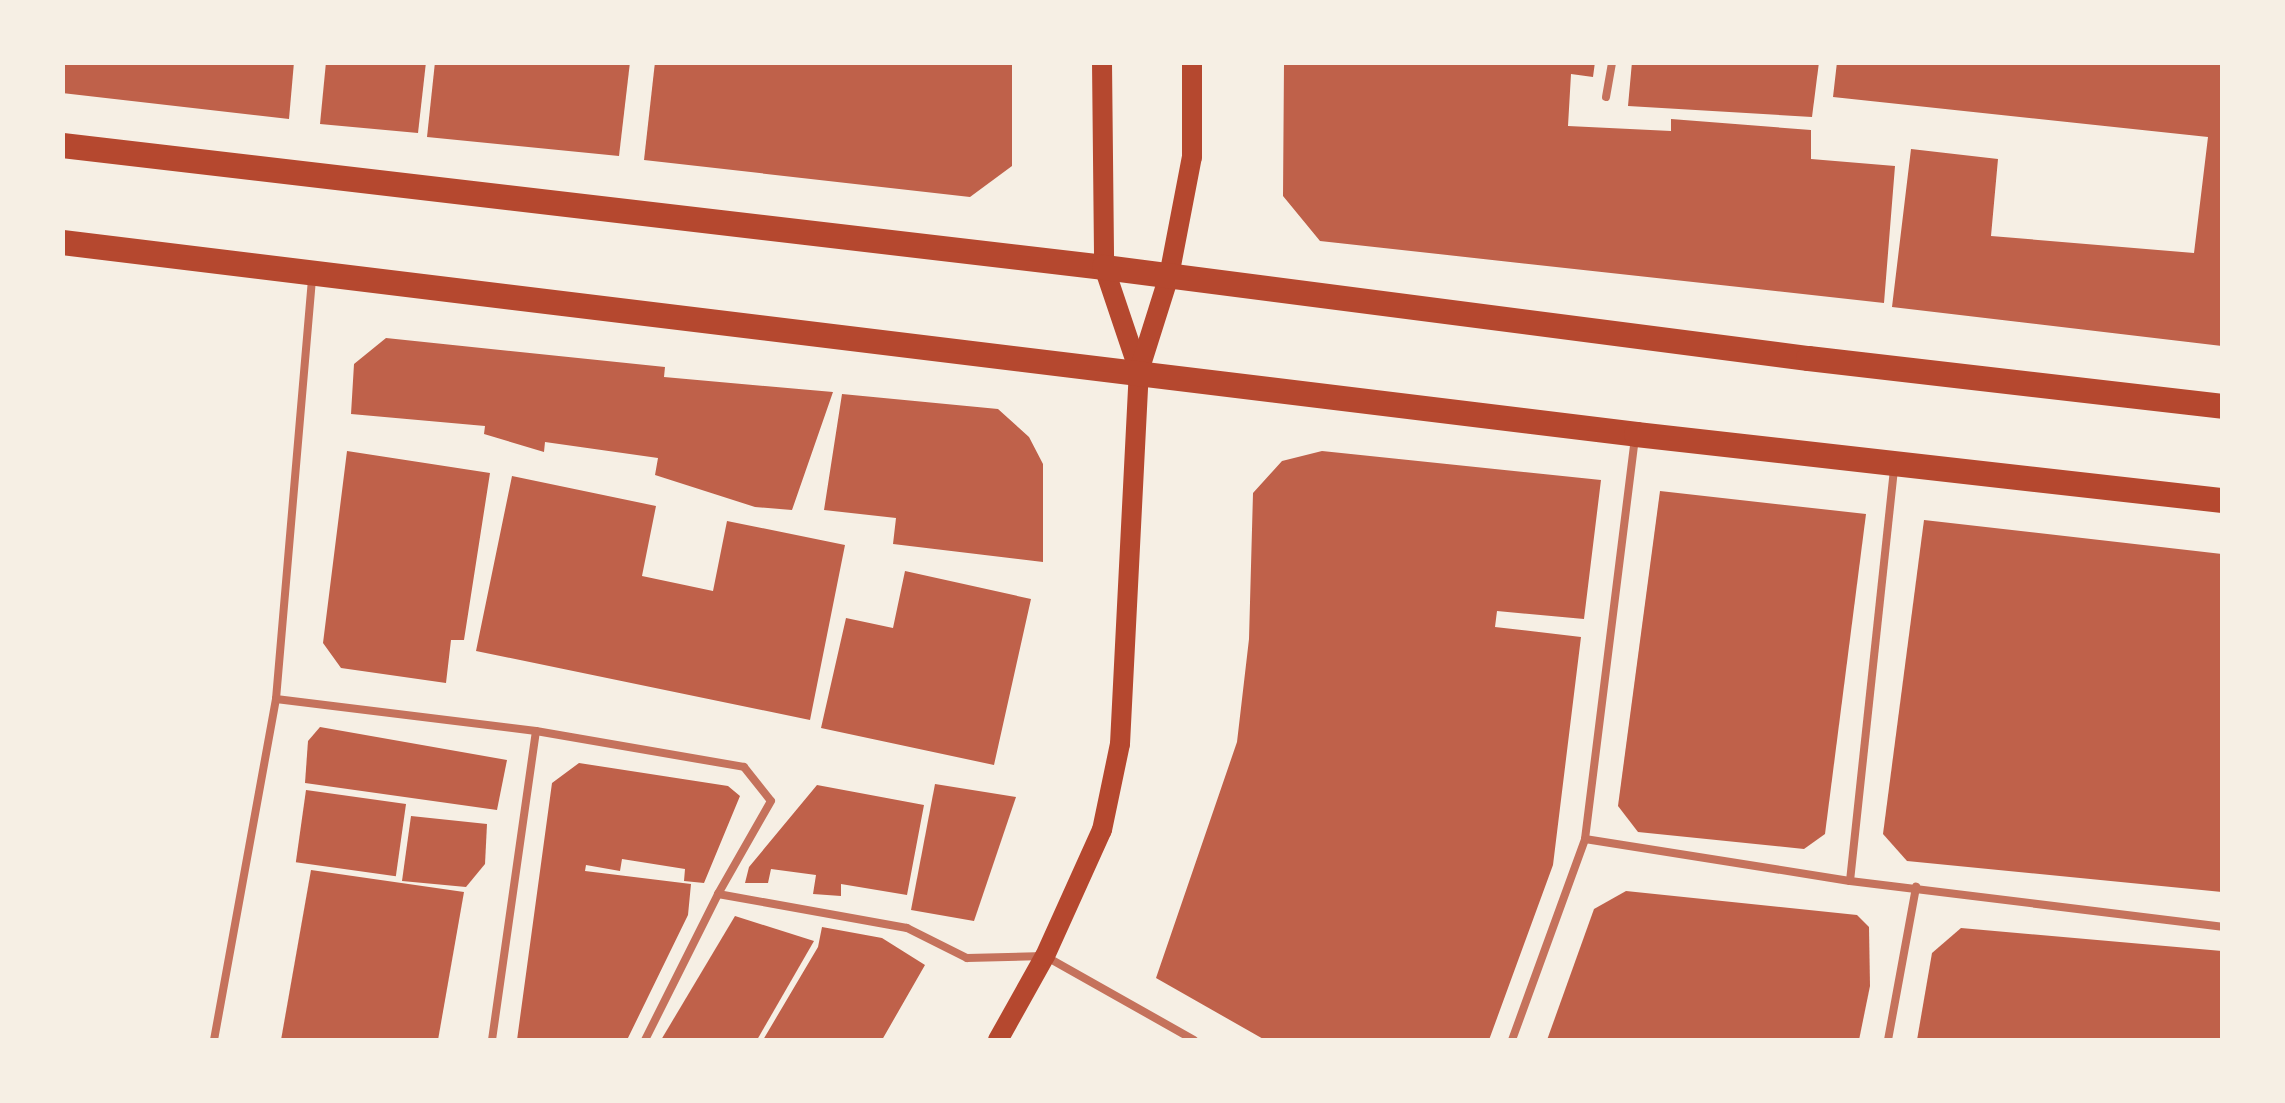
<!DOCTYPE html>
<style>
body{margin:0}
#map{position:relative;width:2285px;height:1103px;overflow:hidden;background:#f6efe4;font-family:"Times New Roman",serif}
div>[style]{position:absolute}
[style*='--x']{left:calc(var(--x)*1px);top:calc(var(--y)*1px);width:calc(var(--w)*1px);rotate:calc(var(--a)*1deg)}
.building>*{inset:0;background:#bf614a;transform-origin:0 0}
.service>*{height:8px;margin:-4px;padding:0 4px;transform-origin:4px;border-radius:4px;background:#c5725c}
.secondary>*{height:20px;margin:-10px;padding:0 10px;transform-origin:10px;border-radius:10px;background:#b5482f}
.primary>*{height:25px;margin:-12.5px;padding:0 12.5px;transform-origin:12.5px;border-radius:12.5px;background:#b5482f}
span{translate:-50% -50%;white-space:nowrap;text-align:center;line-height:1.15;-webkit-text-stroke:10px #f6efe4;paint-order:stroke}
.frame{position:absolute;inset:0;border:65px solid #f6efe4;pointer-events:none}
</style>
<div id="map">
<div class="building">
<div style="clip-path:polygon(62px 62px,294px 62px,289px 119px,62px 93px)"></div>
<div style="clip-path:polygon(326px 62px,426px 62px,418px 133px,320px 124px)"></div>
<div style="clip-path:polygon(435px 62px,630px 62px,619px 156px,427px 137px)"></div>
<div style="clip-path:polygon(655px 62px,1012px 62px,1012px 166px,970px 197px,644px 160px)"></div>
<div style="clip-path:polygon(1284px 62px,1595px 62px,1593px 77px,1571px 74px,1568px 126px,1671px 131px,1671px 119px,1811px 130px,1811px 159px,1895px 166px,1884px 303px,1320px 241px,1283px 196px)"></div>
<div style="clip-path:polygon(1632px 62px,1819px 62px,1812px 117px,1628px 106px)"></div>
<div style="clip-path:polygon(1837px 62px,2222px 62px,2222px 346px,1892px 307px,1911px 149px,1998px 159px,1991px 236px,2194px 253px,2208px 137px,1833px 97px)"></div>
<div style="clip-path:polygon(386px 338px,665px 367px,664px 377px,833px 392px,792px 510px,755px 507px,655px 475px,658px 458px,545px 442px,544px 452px,484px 434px,485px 426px,351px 414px,354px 364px)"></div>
<div style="clip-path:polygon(842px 394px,998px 409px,1029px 437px,1043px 464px,1043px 562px,893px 544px,896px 518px,824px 510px)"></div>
<div style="clip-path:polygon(347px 451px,490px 473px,464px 640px,451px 640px,446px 683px,341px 668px,323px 643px)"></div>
<div style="clip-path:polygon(1322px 451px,1601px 480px,1584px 619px,1497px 611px,1495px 627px,1581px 637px,1553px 865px,1489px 1040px,1265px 1040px,1156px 978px,1237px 742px,1249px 639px,1253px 493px,1282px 461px)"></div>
<div style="clip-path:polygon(512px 476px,656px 506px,642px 576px,713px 591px,727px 521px,845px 545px,810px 720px,476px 651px)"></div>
<div style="clip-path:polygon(1660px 491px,1866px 514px,1825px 834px,1804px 849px,1638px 832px,1618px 806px)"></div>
<div style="clip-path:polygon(1924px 520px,2222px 554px,2222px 892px,1907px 861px,1883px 834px)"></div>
<div style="clip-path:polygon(905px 571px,1031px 599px,994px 765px,821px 728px,846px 618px,893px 628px)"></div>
<div style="clip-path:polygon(320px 727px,507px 760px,497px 810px,305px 783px,308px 741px)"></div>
<div style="clip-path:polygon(579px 763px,728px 786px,740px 796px,704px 883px,684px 881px,685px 869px,622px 859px,620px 871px,586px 865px,585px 871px,691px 884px,688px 915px,627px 1040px,517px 1040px,552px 783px)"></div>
<div style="clip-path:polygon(935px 784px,1016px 797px,974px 921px,911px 910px)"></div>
<div style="clip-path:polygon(817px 785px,924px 805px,907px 895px,841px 884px,841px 896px,813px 894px,816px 875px,771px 869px,768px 883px,745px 883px,749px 867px)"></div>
<div style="left:306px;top:790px;width:101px;height:73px;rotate:8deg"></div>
<div style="clip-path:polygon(411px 816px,487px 824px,485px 864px,466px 887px,402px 881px)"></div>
<div style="clip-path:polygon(311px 870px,464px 892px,438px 1040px,281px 1040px)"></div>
<div style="clip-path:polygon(1626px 891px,1857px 915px,1869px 927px,1870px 986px,1859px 1040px,1547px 1040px,1594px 909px)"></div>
<div style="clip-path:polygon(735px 916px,814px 941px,757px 1040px,661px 1040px)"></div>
<div style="clip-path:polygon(822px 927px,882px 938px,925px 965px,882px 1040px,763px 1040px,818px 947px)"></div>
<div style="clip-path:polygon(1961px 928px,2222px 951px,2222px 1040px,1917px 1040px,1932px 953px)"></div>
</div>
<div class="service">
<div style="--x:1606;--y:97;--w:36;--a:-80"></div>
<div style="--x:276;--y:699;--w:262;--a:7"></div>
<div style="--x:536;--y:731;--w:211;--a:9.8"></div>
<div style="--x:744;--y:767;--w:43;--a:51.5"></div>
<div style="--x:771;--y:801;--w:107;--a:119.7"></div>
<div style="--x:718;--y:894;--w:192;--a:10.2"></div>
<div style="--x:907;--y:928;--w:67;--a:26.6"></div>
<div style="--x:967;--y:958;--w:78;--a:-1.5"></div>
<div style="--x:1045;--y:956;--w:171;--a:29.4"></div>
<div style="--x:1585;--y:839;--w:268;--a:9"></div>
<div style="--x:1850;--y:881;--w:375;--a:7"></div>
<div style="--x:1850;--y:881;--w:415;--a:-83.9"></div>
<div style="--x:214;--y:1040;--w:347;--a:-79.7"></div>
<div style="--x:276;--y:699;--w:424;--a:-85.1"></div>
<div style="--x:492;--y:1040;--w:312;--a:-81.9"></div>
<div style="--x:645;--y:1040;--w:163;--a:-63.4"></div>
<div style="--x:1512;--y:1040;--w:214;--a:-70"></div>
<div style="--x:1585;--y:839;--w:404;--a:-82.9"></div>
<div style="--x:1888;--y:1040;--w:156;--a:-79.6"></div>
</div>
<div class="secondary">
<div style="--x:1102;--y:62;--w:205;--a:89.4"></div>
<div style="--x:1104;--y:267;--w:110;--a:71.4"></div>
<div style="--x:998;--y:1040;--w:96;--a:-60.8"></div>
<div style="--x:1045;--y:956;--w:138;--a:-65.7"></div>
<div style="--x:1102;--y:830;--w:88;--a:-78.2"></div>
<div style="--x:1120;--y:744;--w:373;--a:-87.1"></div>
<div style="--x:1139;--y:371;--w:100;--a:-72.5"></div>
<div style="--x:1169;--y:276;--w:121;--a:-79.1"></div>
<div style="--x:1192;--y:157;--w:95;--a:-90"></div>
</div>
<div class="primary">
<div style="--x:62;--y:145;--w:1049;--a:6.68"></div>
<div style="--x:1104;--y:267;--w:710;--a:7.37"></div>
<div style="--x:1808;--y:358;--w:417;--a:6.6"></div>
<div style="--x:62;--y:242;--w:1586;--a:6.95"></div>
<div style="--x:1636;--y:434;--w:590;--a:6.43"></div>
</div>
<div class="frame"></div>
</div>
